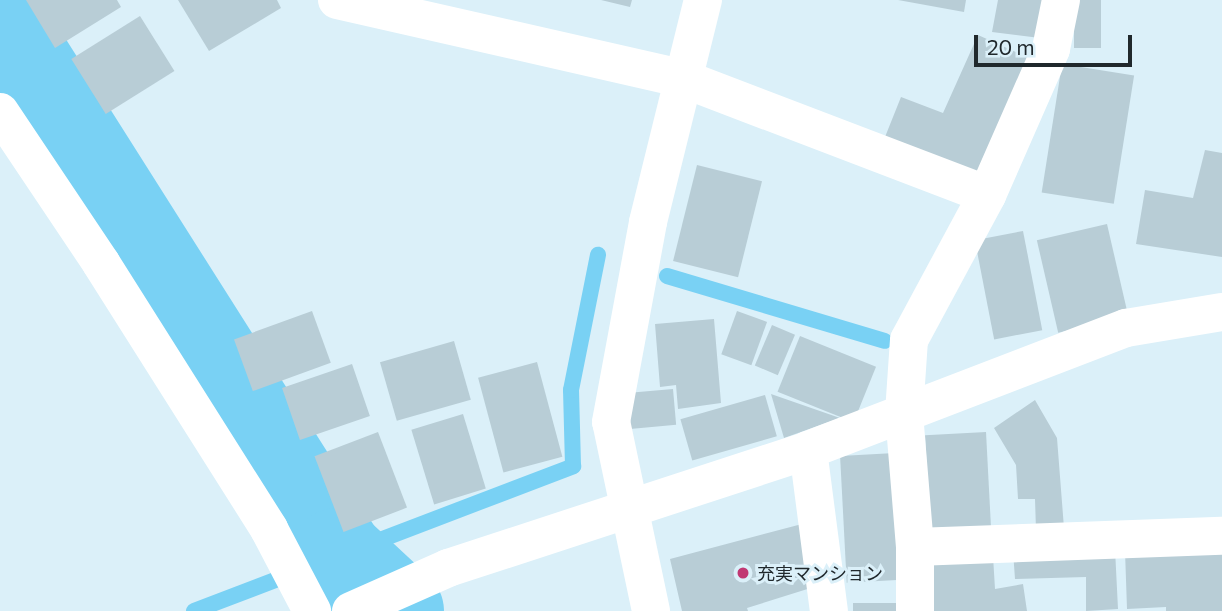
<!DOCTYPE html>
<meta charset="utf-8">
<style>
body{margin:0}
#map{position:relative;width:1222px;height:611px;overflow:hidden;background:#dbf0f9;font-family:Commissioner,"Noto Sans JP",sans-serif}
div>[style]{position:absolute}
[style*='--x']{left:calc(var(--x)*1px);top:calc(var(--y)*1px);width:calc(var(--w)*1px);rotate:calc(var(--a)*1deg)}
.stream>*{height:16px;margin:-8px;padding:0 8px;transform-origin:8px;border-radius:8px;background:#79d1f4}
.river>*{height:94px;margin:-47px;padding:0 47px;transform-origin:47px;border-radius:47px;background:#79d1f4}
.building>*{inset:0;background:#b8cdd6;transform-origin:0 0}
.minor>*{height:38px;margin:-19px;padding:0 19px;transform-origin:19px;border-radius:19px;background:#fff}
.tertiary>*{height:38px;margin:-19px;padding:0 19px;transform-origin:19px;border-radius:19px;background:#fff}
.dots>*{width:19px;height:19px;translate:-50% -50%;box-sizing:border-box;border:4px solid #dbf0f9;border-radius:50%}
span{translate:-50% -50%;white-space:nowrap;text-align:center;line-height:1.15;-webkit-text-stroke:6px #dbf0f9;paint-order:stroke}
.poi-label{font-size:18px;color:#20282c}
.left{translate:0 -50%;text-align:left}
.scale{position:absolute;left:974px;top:35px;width:158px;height:32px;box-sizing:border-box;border:4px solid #20282c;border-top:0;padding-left:9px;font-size:21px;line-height:24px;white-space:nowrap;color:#20282c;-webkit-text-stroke:5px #dbf0f9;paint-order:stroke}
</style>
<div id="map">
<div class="stream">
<div style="--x:667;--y:276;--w:227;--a:16.6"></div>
<div style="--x:194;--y:611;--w:406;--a:-20.9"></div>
<div style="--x:573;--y:466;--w:76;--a:-91.5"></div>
<div style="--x:571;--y:390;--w:138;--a:-78.7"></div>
</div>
<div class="river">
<div style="--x:0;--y:23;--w:630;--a:57.65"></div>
<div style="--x:337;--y:555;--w:82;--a:43"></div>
</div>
<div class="building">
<div style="clip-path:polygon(26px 0,117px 0,121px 7px,55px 48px)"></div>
<div style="clip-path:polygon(178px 0,277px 0,281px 8px,209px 51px)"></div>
<div style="clip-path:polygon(601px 0,632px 0,630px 7px)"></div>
<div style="clip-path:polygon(898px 0,966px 0,964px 12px)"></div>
<div style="clip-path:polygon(998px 0,1047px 0,1040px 38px,992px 32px)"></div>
<div style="left:1074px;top:0;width:27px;height:48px"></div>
<div style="left:140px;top:16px;width:65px;height:81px;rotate:58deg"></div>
<div style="clip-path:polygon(978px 35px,1031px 59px,980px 178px,883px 142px,901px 97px,943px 113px)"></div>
<div style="left:1062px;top:64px;width:73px;height:130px;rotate:9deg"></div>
<div style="clip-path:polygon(1205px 150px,1222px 153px,1222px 257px,1136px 244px,1145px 190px,1193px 198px)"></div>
<div style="left:697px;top:165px;width:67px;height:99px;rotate:14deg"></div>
<div style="left:1107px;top:224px;width:95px;height:72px;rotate:77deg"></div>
<div style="left:1023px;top:231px;width:101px;height:49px;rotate:79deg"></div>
<div style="left:312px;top:311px;width:55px;height:83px;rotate:70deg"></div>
<div style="left:737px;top:311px;width:32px;height:46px;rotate:20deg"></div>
<div style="clip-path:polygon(714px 319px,721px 403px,678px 409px,676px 385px,660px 387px,655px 324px)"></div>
<div style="left:772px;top:325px;width:25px;height:44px;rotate:23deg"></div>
<div style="left:800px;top:336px;width:82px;height:60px;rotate:22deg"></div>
<div style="left:454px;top:341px;width:61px;height:77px;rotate:74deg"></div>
<div style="left:537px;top:362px;width:98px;height:61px;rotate:75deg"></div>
<div style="left:352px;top:364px;width:55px;height:74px;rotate:71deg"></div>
<div style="left:673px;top:389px;width:36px;height:49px;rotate:85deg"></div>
<div style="clip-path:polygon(771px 394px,840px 418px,784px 438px)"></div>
<div style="left:765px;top:395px;width:43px;height:88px;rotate:74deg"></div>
<div style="clip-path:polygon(1035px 400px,1057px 438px,1064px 528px,1036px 530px,1035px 499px,1018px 499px,1016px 465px,994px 428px)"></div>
<div style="left:463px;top:414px;width:78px;height:54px;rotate:73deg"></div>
<div style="left:378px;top:432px;width:81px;height:68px;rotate:69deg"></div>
<div style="left:986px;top:432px;width:99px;height:61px;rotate:87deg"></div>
<div style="left:895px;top:453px;width:127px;height:55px;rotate:87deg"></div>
<div style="clip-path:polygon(802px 524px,817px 586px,747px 608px,748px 611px,682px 611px,670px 559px)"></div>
<div style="clip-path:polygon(1222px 547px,1222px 611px,1166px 611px,1166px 607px,1127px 609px,1125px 551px)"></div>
<div style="clip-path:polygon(1115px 549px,1118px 609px,1086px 611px,1086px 577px,1015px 579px,1013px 551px)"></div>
<div style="clip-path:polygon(993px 556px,995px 589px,1023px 584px,1027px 611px,929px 611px,928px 558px)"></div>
<div style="left:853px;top:603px;width:48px;height:8px"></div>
</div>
<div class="minor">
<div style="--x:337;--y:0;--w:356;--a:12.8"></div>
<div style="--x:684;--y:79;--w:324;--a:20.9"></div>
<div style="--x:808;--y:450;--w:162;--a:82.6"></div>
<div style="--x:915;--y:547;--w:307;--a:-2.1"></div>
<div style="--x:351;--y:611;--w:106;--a:-23.9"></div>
<div style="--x:448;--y:568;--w:379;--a:-18.1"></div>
<div style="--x:808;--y:450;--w:341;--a:-21"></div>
<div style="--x:1126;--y:328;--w:97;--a:-9.5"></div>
<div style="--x:651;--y:611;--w:193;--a:-101.9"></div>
<div style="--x:611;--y:422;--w:203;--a:-79.5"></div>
<div style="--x:648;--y:222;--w:229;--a:-76.1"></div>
<div style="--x:915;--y:611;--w:64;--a:-90"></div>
<div style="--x:915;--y:547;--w:134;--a:-94.7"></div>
<div style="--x:904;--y:413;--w:73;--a:-86.1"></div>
<div style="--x:909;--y:340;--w:165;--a:-61.7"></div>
<div style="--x:987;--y:195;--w:159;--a:-66.3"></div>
<div style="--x:1051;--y:49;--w:50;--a:-78.5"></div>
</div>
<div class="tertiary">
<div style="--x:0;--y:112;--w:182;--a:56.2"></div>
<div style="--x:101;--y:263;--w:315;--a:57.7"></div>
<div style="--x:269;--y:529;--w:93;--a:62.3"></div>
</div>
<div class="dots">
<div style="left:743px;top:573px;background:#c13873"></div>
</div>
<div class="poi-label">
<span class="left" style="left:757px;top:573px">充実マンション</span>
</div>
<div class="scale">20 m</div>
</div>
